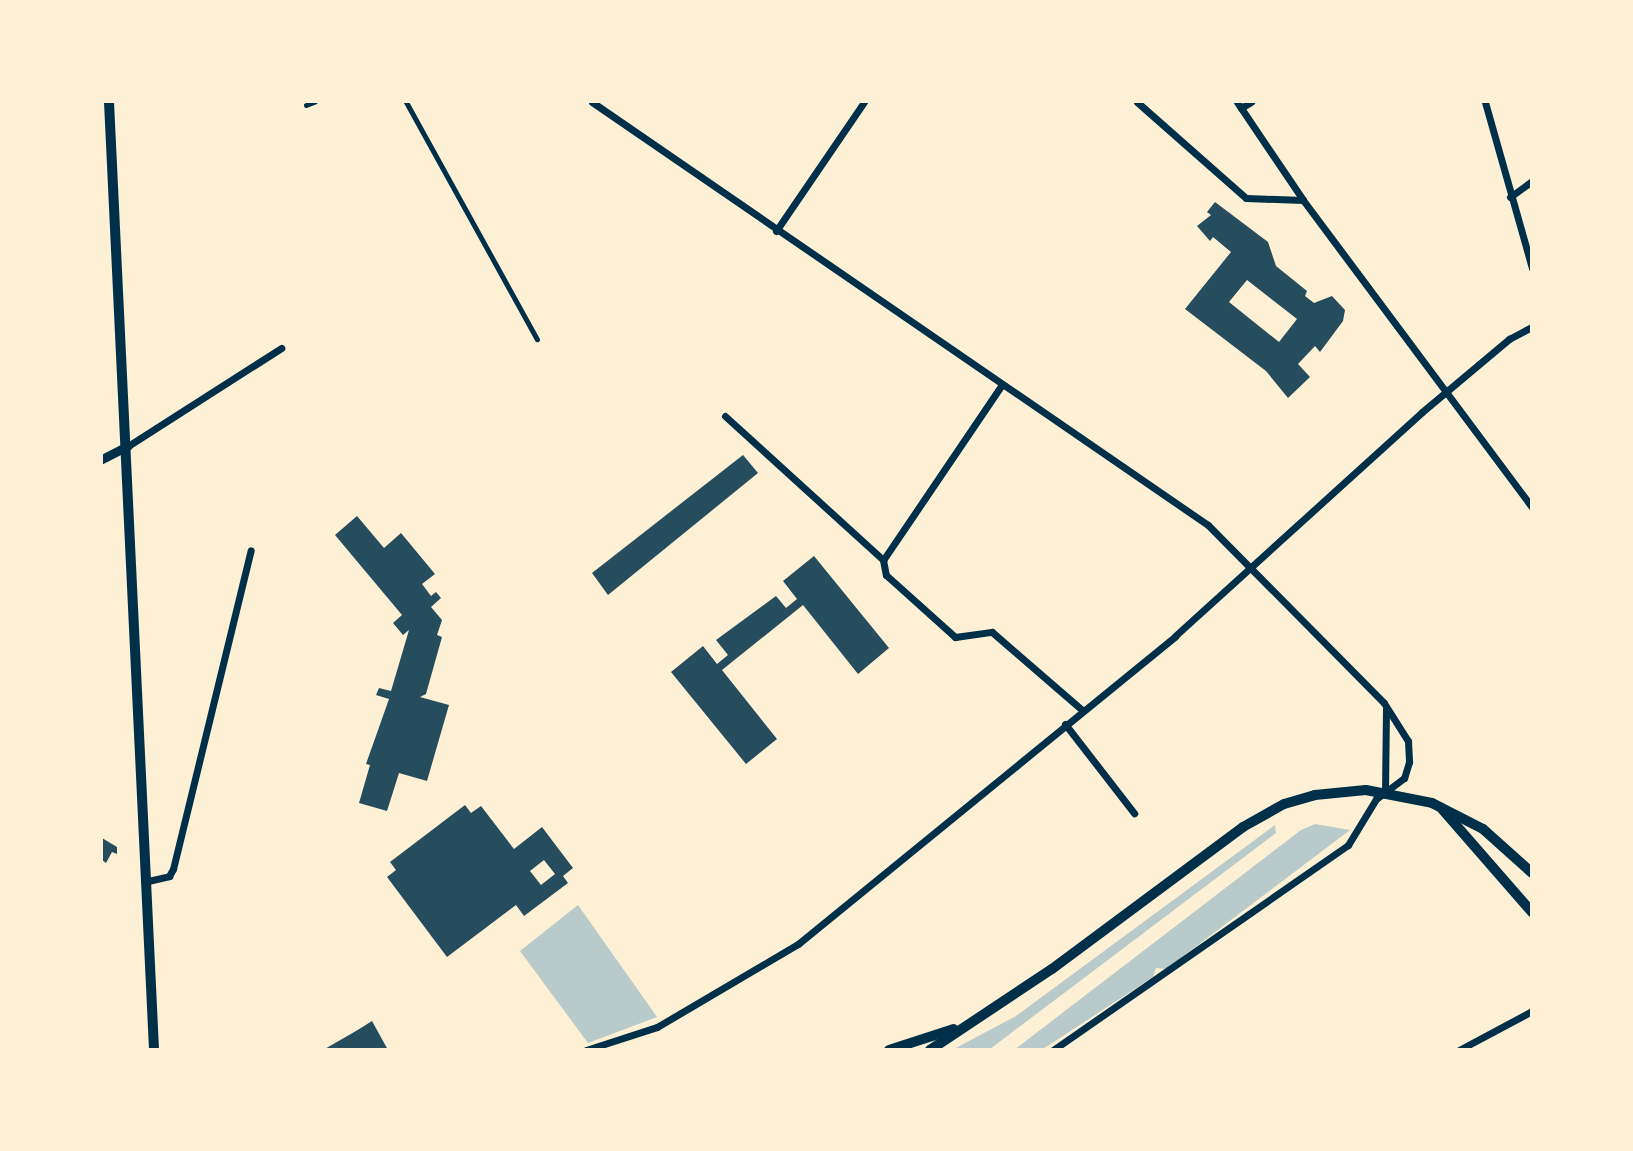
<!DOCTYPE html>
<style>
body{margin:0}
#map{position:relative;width:1633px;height:1151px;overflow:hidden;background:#fdf0d5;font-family:"PT Sans",sans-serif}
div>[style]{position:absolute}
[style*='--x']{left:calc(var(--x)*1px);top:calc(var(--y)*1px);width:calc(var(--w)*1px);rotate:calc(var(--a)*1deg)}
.green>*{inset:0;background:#b9caca}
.building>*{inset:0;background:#264d5e}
.pedestrian>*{height:5px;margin:-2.5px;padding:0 2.5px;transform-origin:2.5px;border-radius:2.5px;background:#003049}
.minor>*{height:7px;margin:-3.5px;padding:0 3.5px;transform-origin:3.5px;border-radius:3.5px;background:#003049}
.tertiary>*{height:9px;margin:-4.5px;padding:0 4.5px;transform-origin:4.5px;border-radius:4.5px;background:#003049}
.secondary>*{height:10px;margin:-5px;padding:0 5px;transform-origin:5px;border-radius:5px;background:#003049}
.primary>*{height:10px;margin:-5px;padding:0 5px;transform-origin:5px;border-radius:5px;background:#003049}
span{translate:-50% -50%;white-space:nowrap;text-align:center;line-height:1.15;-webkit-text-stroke:6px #fdf0d5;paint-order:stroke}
.frame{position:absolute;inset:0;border:103px solid #fdf0d5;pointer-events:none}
</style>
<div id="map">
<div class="green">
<div style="clip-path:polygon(1315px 824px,1350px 830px,1166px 969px,1156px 968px,1153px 977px,1043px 1049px,1014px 1050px,1301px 830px)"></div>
<div style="clip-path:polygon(1275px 825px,1276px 833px,990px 1049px,954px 1049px,1016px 1016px)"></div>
<div style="clip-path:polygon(578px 905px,657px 1017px,588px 1043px,520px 951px)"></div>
</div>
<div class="building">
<div style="clip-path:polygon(evenodd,1215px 202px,1268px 242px,1276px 266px,1307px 291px,1305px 296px,1314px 303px,1332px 296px,1345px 310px,1343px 321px,1320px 352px,1315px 346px,1298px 364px,1310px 377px,1288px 398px,1266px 371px,1185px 309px,1231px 252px,1213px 237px,1210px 241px,1197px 226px,1211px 215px,1207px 212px,1215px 202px,1247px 280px,1297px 319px,1279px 342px,1229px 302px,1247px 280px)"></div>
<div style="clip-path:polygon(743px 455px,758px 473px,608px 595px,592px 573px)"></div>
<div style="clip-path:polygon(357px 516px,384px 548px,401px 533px,435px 574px,422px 584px,431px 596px,436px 592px,441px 598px,431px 607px,442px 620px,437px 635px,442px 637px,426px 694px,420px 697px,449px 705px,427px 781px,399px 773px,387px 811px,359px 803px,370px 765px,366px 764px,389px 699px,376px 695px,379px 688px,391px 691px,409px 630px,403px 635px,393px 623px,402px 615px,335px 535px)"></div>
<div style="clip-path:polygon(814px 556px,889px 648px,858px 674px,803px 605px,722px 670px,777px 739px,746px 764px,671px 672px,703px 646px,717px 664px,728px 655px,716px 640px,776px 596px,786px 608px,797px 599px,783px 581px)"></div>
<div style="clip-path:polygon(evenodd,465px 805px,471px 813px,481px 806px,514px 849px,542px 827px,573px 868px,563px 876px,568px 883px,524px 916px,516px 905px,447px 957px,387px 877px,396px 870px,390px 862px,465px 805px,544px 860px,555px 874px,541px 885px,530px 871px,544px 860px)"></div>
<div style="clip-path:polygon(102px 838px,117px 847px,117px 854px,112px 852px,106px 863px,102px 860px)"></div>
<div style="clip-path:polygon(372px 1021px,388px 1050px,323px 1050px,356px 1031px)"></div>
</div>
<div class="pedestrian">
<div style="--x:406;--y:102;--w:271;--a:61.1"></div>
<div style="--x:306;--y:105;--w:9;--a:-21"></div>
</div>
<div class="minor">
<div style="--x:592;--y:102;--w:747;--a:34.48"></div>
<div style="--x:1208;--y:525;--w:250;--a:45.3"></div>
<div style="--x:1384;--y:703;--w:45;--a:57.7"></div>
<div style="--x:1408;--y:741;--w:21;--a:87"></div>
<div style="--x:1409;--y:762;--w:17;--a:107"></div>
<div style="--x:1404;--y:778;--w:35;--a:143"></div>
<div style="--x:1376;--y:799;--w:54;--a:121.3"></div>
<div style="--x:1348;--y:845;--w:359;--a:145.2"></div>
<div style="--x:1137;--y:102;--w:145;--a:41.4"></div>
<div style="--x:1246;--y:198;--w:57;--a:2"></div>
<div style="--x:1237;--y:102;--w:118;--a:56"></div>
<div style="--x:1303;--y:200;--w:383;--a:53.3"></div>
<div style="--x:1485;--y:102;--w:173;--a:74.2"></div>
<div style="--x:1241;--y:108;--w:12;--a:-31"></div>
<div style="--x:1510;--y:197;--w:27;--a:-36"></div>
<div style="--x:776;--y:231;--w:156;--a:-55.7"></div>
<div style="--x:1001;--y:386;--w:210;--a:124.1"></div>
<div style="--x:883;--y:560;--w:15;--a:79"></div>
<div style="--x:886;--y:575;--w:93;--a:41.9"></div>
<div style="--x:955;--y:637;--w:37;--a:-8"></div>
<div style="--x:992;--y:632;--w:119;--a:40.9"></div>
<div style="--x:725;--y:416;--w:214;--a:42.3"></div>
<div style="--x:128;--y:446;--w:182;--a:-32.6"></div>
<div style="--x:1065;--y:724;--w:113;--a:52.2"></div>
<div style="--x:1385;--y:791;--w:82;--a:-89.3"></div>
<div style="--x:148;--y:881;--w:22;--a:-13"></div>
<div style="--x:169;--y:876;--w:8;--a:-60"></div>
<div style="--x:173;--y:869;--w:328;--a:-76.3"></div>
<div style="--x:586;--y:1050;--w:75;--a:-17.9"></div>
<div style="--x:657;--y:1027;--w:164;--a:-30.5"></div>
<div style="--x:798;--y:944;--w:487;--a:-39.2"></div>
<div style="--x:1175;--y:636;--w:333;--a:-42.2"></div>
<div style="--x:1422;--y:412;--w:114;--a:-40"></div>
<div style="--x:1509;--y:339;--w:26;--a:-28"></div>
<div style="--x:1459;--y:1050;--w:83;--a:-28.1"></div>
</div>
<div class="tertiary">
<div style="--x:102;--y:459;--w:29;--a:-27"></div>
</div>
<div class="secondary">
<div style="--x:109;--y:102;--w:949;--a:87.28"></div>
</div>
<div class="primary">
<div style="--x:1442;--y:809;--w:137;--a:48.9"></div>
<div style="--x:889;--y:1050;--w:68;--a:-17.9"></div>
<div style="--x:930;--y:1050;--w:146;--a:-33.6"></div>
<div style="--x:1052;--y:969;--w:238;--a:-36.6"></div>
<div style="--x:1243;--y:827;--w:47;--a:-29.3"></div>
<div style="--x:1284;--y:804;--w:32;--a:-16"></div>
<div style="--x:1315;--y:795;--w:51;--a:-5.6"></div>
<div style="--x:1366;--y:790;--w:67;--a:11.1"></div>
<div style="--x:1432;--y:803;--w:57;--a:27"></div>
<div style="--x:1483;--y:829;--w:66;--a:41.9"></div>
</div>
<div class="frame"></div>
</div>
